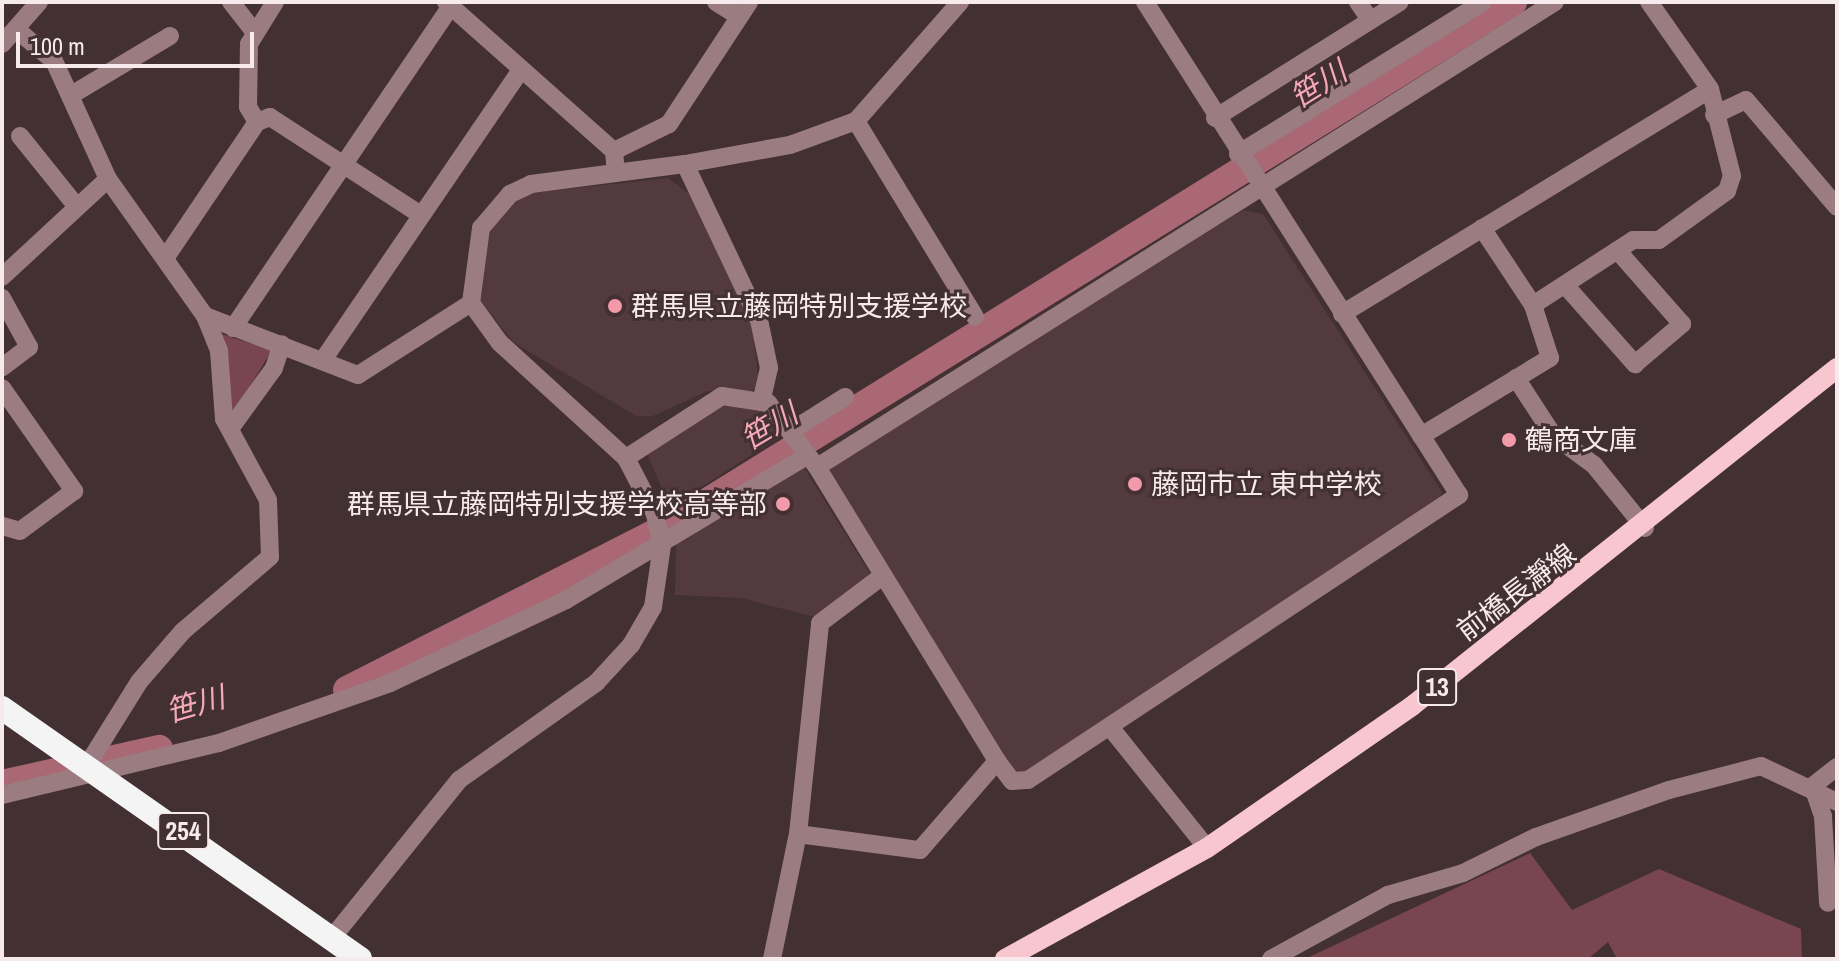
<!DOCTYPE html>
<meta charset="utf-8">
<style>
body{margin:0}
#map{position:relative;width:1839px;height:961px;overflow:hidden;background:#423033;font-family:"Archivo Narrow","Noto Sans JP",sans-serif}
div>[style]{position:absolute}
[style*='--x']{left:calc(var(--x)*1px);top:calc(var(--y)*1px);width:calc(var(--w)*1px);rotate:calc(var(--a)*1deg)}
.built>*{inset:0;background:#523a3e}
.green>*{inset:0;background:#794650}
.river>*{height:28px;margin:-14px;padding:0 14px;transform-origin:14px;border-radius:14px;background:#a96874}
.minor>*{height:18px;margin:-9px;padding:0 9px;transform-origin:9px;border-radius:9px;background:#9a7c81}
.major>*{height:20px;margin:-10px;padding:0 10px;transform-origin:10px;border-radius:10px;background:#f8c6ce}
.highway>*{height:24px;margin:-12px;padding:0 12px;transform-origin:12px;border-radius:12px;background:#f4f4f4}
.dots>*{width:22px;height:22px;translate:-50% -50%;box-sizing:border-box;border:4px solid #423033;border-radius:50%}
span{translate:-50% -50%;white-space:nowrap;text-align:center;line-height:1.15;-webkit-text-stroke:6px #423033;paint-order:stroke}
.shield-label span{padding:2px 6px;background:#423033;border:2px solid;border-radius:6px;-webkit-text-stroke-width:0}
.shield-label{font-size:26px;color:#f6eaec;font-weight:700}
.poi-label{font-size:28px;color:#f6eaec}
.left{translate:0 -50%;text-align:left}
.right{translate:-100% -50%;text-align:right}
.street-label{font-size:28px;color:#f6eaec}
.water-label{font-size:30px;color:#f5a9b6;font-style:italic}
.frame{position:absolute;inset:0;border:4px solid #f6eaec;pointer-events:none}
.scale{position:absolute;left:16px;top:32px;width:238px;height:36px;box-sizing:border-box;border:4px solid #f6eaec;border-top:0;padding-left:10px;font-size:24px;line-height:28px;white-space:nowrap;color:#f6eaec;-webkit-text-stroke:6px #423033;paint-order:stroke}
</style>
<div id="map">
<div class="built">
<div style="clip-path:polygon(668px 178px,691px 195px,752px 321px,759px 384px,752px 391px,708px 391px,653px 416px,636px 416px,513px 342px,474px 292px,486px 229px,507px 206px,529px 193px)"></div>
<div style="clip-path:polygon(1243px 210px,1263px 214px,1442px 492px,1433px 511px,1024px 773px,1012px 772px,828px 476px,833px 464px)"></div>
<div style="clip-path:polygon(739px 404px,768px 413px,786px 433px,670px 507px,647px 454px,712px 408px)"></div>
<div style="clip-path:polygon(803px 466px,871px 575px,815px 617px,741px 598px,675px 595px,676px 543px)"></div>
</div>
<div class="green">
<div style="clip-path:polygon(218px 333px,272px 350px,230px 419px)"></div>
<div style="clip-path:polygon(1530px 853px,1572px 910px,1659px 869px,1801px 929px,1802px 959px,1617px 959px,1608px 942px,1588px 959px,1305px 959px)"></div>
</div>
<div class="river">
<div style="--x:347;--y:690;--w:359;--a:-27"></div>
<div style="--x:667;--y:527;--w:996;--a:-31.82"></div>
<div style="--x:2;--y:784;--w:161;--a:-12.6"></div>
</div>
<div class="minor">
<div style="--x:231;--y:2;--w:39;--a:52"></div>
<div style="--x:446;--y:2;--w:225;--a:41.6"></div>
<div style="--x:614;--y:151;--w:21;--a:85"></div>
<div style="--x:716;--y:2;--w:26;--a:32"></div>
<div style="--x:1358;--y:2;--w:22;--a:56"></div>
<div style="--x:17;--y:30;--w:48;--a:40"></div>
<div style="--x:54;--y:61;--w:130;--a:65.4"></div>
<div style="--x:108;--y:179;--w:168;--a:54.7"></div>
<div style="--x:205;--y:316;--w:38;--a:68"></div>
<div style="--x:219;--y:351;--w:68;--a:85.8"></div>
<div style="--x:224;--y:419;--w:92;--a:61.5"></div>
<div style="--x:268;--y:500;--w:57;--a:88"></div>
<div style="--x:270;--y:557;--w:114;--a:139.6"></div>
<div style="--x:183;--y:631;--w:67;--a:130.8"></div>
<div style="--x:139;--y:682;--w:97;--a:121.9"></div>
<div style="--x:2;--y:44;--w:56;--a:-48.6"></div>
<div style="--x:73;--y:94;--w:113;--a:-30.9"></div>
<div style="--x:1714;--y:115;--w:35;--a:-25"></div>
<div style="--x:1746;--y:100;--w:140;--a:49.6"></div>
<div style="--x:1215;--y:118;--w:218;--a:-32.1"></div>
<div style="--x:856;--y:121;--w:229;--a:58.7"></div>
<div style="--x:257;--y:122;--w:14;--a:-21"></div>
<div style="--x:270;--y:117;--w:180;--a:33"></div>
<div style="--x:20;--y:136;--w:91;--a:51.2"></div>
<div style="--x:614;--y:151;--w:61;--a:-26.1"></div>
<div style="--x:669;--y:124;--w:146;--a:-56.7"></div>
<div style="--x:1238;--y:154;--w:288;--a:-31.8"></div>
<div style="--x:685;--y:164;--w:107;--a:-10.3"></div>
<div style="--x:790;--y:145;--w:70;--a:-20"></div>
<div style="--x:856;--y:121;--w:158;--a:-48.8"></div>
<div style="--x:1482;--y:228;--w:92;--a:56.5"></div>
<div style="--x:166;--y:257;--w:163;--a:-56"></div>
<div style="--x:257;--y:122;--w:17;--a:-121"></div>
<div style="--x:248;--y:107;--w:63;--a:-89.1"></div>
<div style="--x:249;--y:44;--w:49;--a:-58.2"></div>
<div style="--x:2;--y:277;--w:144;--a:-42.8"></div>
<div style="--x:1565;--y:285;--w:106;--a:48.5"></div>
<div style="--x:1635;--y:364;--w:62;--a:-40.4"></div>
<div style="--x:1682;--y:324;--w:98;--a:-131.3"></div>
<div style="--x:2;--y:298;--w:56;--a:61.1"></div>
<div style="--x:29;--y:347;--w:34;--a:143"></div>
<div style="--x:471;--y:303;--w:76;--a:-82.4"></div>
<div style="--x:481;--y:228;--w:45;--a:-49.5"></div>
<div style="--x:510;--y:194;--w:23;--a:-25"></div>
<div style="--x:531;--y:184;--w:155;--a:-7.4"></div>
<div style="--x:685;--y:164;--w:173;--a:64.6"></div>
<div style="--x:759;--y:320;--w:49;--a:78.2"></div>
<div style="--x:769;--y:368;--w:35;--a:103"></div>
<div style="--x:1342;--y:314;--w:431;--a:-31.4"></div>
<div style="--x:205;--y:316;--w:164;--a:21.1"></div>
<div style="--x:358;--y:375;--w:134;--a:-32.5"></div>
<div style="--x:471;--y:303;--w:49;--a:54.1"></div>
<div style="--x:500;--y:343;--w:171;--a:42.4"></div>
<div style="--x:626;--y:458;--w:114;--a:-32.9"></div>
<div style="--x:722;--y:396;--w:47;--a:8.7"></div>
<div style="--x:768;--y:403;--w:81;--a:52.6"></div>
<div style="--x:817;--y:467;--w:345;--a:58.5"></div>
<div style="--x:997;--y:761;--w:25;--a:53"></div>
<div style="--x:1012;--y:781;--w:16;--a:-4"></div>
<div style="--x:1028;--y:780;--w:517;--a:-33.47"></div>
<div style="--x:1459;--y:495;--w:585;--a:-122.49"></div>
<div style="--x:233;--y:328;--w:387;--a:-55.9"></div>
<div style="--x:323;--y:360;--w:348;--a:-55.7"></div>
<div style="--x:1516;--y:378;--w:68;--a:57"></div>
<div style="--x:1553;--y:435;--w:51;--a:36.2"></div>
<div style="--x:1594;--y:465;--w:81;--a:51"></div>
<div style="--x:2;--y:388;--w:126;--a:55"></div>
<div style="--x:74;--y:491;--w:67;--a:143.5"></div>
<div style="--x:20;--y:531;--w:19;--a:-164"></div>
<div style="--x:230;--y:429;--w:75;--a:-54.2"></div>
<div style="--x:274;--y:368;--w:25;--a:-72"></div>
<div style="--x:791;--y:431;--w:64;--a:-32.2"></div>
<div style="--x:1421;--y:436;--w:151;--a:-31.2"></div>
<div style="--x:1550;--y:358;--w:56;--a:-107.8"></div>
<div style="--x:1533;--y:305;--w:119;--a:-33"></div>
<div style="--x:1633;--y:240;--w:26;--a:0"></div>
<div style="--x:1659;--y:240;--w:84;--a:-35.8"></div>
<div style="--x:1727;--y:191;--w:16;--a:-72"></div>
<div style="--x:1732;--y:176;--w:90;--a:-104.2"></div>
<div style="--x:1710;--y:89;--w:106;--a:-125"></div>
<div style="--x:817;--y:467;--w:872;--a:-32.21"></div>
<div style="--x:1110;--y:727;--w:155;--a:51.3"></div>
<div style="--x:1810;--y:788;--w:34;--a:-38"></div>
<div style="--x:1814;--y:790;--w:28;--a:71"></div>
<div style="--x:1823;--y:816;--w:87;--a:86.7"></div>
<div style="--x:2;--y:795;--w:223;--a:-13.5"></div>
<div style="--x:219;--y:743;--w:181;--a:-19.3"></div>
<div style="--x:390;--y:683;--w:195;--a:-25.2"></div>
<div style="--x:566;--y:600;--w:281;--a:-30.9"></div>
<div style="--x:798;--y:834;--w:123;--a:7.5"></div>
<div style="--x:920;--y:850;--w:118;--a:-49.1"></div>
<div style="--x:332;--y:938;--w:203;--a:-51.2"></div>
<div style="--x:459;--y:780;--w:168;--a:-35.3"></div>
<div style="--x:596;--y:683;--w:52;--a:-47.4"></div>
<div style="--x:631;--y:645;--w:44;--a:-59.9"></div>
<div style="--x:653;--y:607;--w:63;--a:-81.7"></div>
<div style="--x:662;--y:545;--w:32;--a:-103"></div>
<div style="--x:655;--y:514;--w:63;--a:-117.4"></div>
<div style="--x:772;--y:959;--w:128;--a:-78.3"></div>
<div style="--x:798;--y:834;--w:212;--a:-84"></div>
<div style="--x:820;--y:623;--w:76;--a:-37"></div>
<div style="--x:1271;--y:959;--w:133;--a:-28.7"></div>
<div style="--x:1388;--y:895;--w:78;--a:-16.3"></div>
<div style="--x:1463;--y:873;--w:81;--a:-26.3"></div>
<div style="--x:1536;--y:837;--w:141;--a:-19.5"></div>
<div style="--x:1669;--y:790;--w:95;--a:-14.6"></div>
<div style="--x:1761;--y:766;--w:84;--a:25.3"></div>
</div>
<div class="major">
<div style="--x:1005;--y:959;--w:230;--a:-28.8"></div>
<div style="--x:1207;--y:848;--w:249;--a:-34.7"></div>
<div style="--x:1412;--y:706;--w:543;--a:-38.5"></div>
</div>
<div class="highway">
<div style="--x:2;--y:708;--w:437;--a:35"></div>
</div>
<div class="dots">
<div style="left:615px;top:306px;background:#f39aaa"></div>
<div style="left:1509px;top:440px;background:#f39aaa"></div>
<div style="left:1135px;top:484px;background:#f39aaa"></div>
<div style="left:783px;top:504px;background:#f39aaa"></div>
</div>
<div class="shield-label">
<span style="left:1437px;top:687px">13</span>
<span style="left:183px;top:831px">254</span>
</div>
<div class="poi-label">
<span class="left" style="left:631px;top:306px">群馬県立藤岡特別支援学校</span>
<span class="left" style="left:1525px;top:440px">鶴商文庫</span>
<span class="left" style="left:1151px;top:484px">藤岡市立 東中学校</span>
<span class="right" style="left:767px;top:504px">群馬県立藤岡特別支援学校高等部</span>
</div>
<div class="street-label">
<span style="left:1516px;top:592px;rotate:-37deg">前橋長瀞線</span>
</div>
<div class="water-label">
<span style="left:1318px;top:84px;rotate:-32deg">笹川</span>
<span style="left:769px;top:426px;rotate:-31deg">笹川</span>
<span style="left:195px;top:704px;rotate:-16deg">笹川</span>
</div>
<div class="frame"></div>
<div class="scale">100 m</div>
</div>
